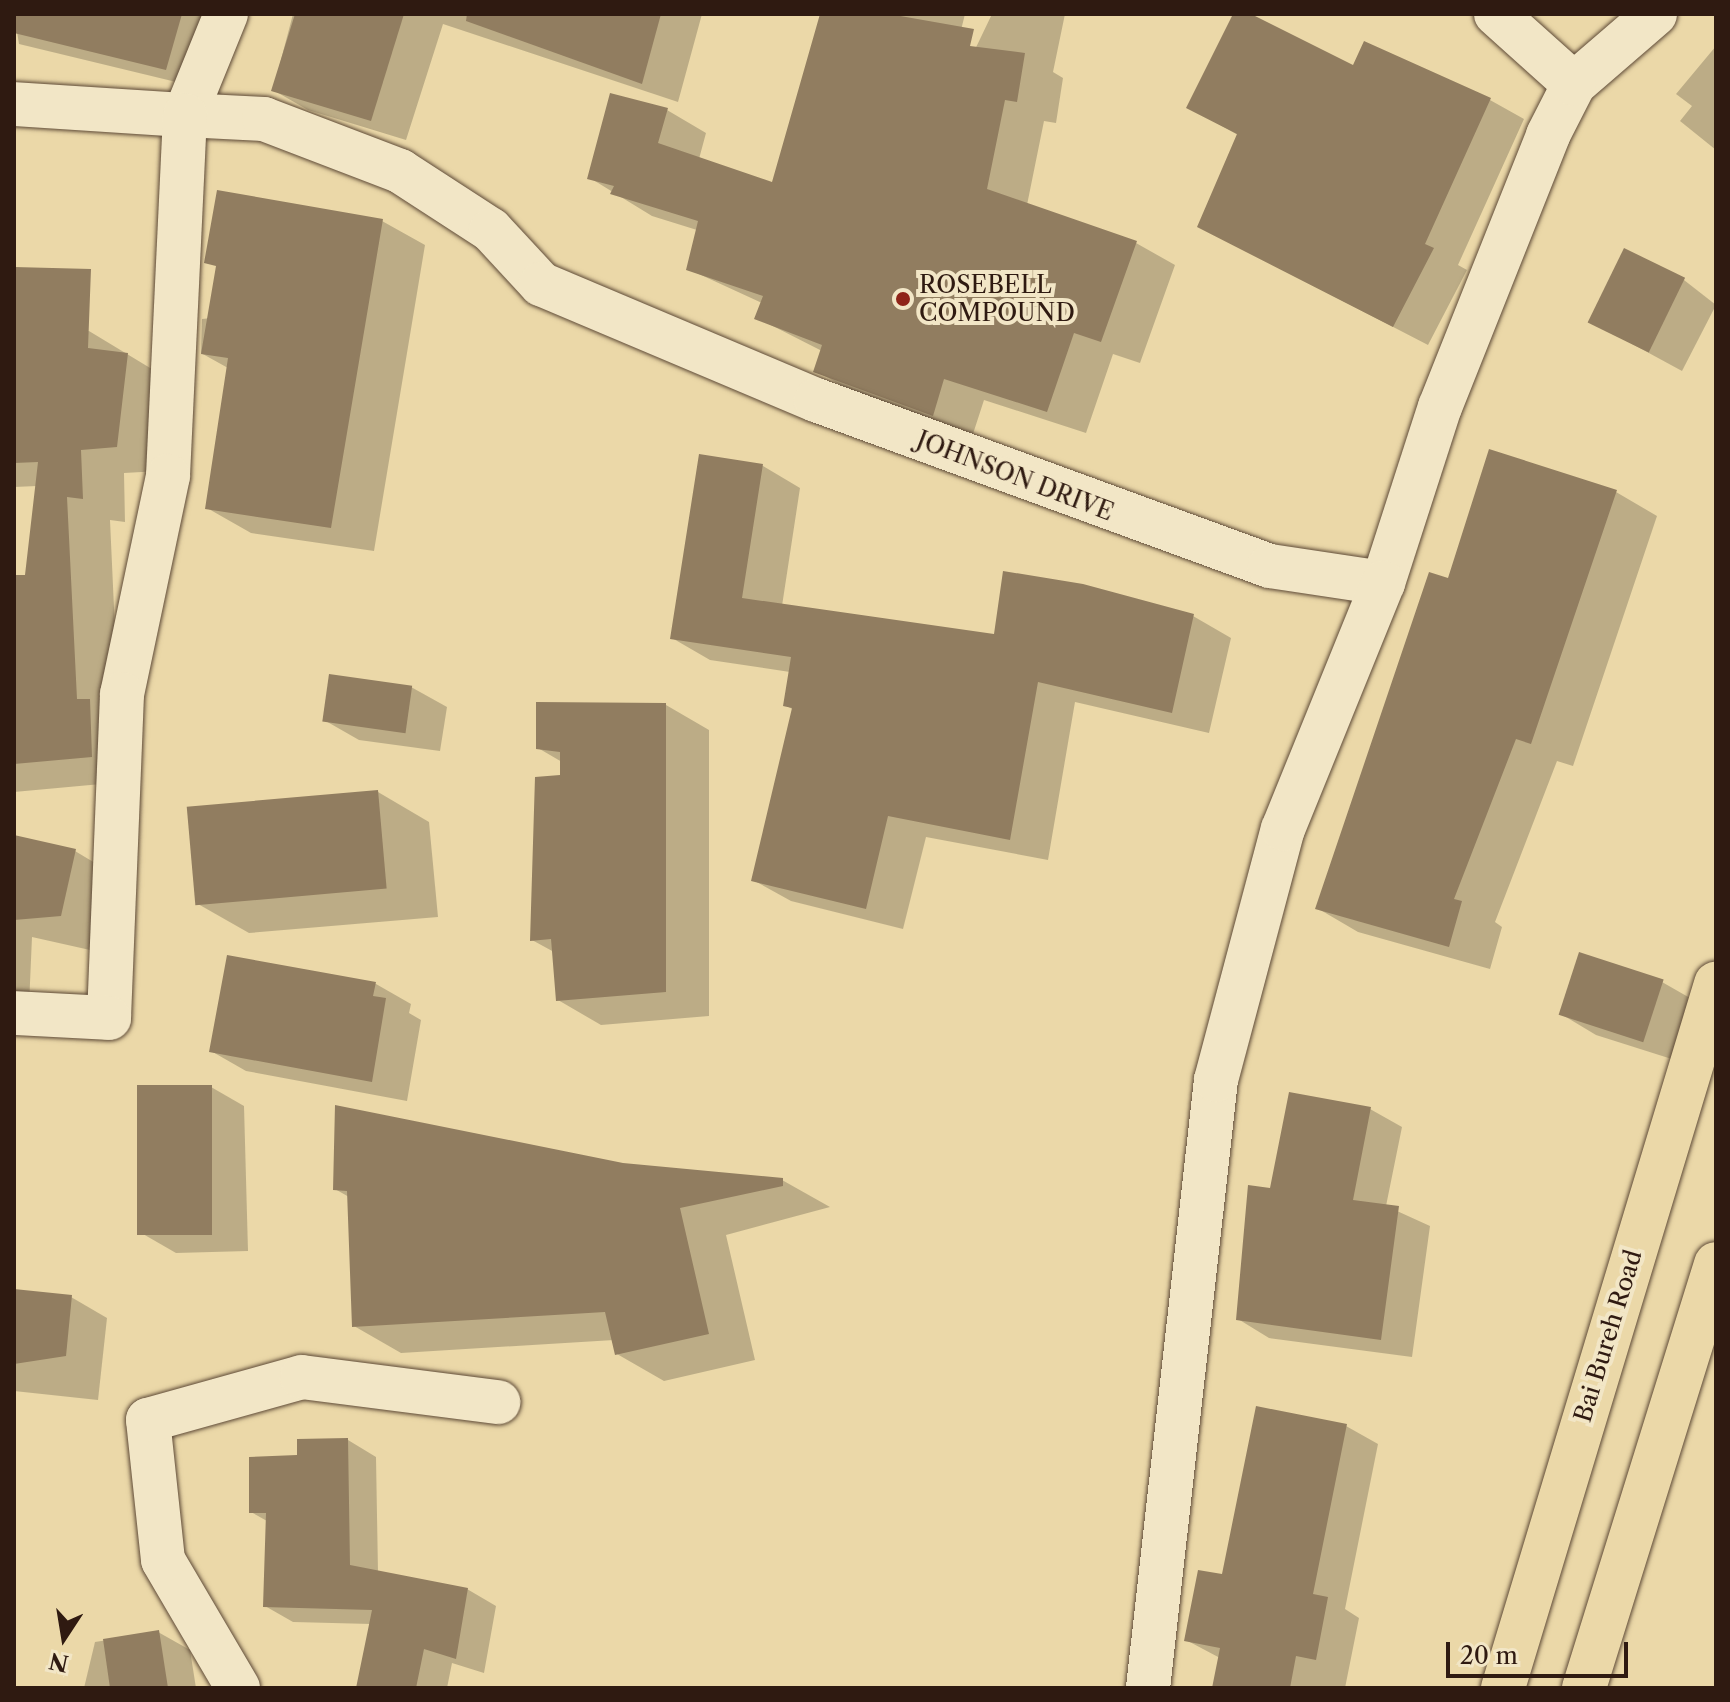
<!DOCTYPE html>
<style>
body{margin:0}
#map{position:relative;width:1730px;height:1702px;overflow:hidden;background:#ebd8a8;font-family:"Libre Caslon Text",serif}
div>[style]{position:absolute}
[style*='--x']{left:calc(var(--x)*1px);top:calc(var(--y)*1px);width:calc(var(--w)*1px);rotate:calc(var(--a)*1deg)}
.shadow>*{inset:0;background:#0003}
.building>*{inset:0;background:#917d60;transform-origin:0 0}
.roads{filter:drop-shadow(0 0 2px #5e4a37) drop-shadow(0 0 2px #5e4a37)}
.minor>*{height:44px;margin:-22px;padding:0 22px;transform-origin:22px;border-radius:22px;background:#f2e6c6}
.highway>*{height:44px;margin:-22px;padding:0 22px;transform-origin:22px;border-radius:22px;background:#ebd8a8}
.dots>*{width:22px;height:22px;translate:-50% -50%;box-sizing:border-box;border:4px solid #f2e6c6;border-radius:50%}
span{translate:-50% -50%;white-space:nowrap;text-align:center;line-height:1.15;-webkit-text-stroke:8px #f2e6c6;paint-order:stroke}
.poi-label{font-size:24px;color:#2f1a11}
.left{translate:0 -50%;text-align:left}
.street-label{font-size:24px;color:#2f1a11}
.frame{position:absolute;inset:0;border:16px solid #2f1a11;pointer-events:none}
.north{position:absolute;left:24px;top:1598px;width:80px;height:80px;-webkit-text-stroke:6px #f2e6c6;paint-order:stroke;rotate:192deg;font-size:22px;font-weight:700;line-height:32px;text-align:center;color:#2f1a11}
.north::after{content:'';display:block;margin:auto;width:28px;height:36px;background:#2f1a11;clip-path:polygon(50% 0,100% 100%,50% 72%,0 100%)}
.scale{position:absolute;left:1446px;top:1642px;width:182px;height:36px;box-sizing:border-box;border:4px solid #2f1a11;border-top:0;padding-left:10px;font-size:24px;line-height:28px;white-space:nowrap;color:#2f1a11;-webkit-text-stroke:6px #f2e6c6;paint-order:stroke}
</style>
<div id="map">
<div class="shadow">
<div style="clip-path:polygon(14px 14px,221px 14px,201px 88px,19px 44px)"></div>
<div style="clip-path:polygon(293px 14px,702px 14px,678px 102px,443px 24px,406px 140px,308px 110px,273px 90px)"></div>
<div style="clip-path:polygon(823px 14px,965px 14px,936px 131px,992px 14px,1065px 14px,1053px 72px,1063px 78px,1056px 123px,1044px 121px,1027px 205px,1136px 243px,1175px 265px,1140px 363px,1113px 354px,1086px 433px,984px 400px,972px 437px,855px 393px,816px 371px,822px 351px,757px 318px,762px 303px,688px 269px,697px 230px,652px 216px,590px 178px,667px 110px,706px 133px,699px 159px,773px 185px)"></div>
<div style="clip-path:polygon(1235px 14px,1354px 68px,1490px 100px,1524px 119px,1458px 265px,1467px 270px,1428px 345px,1200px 227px,1238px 135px,1188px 107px)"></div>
<div style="clip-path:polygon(1716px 46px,1716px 150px,1680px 121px,1692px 106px,1676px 94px)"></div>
<div style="clip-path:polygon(382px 221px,425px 245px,374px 551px,251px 533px,207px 508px,228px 368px,201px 353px,202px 319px,221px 317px)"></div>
<div style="clip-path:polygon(1684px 280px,1716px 305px,1682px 371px,1590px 321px)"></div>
<div style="clip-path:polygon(89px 331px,170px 380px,160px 471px,124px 473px,125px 522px,110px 520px,119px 718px,134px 781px,14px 792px,14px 577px,27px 577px,37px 486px,14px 487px,14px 339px)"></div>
<div style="clip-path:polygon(701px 456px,763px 466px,800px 488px,782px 606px,995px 637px,1193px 616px,1231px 638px,1209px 733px,1075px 702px,1048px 860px,926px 837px,903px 929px,791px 901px,753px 880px,794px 710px,785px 705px,790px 672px,710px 660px,672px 638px)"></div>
<div style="clip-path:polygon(1616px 492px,1657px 516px,1573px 766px,1557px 761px,1495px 922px,1502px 927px,1490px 969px,1358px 932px,1317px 908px,1449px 580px)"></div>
<div style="clip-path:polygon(411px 687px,447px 707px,440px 751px,359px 740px,324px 720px)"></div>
<div style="clip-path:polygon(666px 705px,709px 730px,709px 1016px,601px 1025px,558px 1000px,554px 952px,532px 940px,562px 777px,562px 762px,538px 748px)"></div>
<div style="clip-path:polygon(378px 792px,429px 822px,438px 917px,249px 933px,198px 904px)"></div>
<div style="clip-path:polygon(14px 837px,75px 851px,110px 872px,90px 950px,32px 937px,29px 1006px,14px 1005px)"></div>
<div style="clip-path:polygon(228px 958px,376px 984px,411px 1004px,409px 1013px,421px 1020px,407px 1101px,246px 1071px,211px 1051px)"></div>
<div style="clip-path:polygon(1662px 982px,1697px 1002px,1678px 1061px,1596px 1035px,1561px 1014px)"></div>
<div style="clip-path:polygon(211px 1087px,244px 1106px,248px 1251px,176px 1253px,143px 1234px)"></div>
<div style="clip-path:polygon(1370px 1109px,1402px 1127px,1386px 1206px,1430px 1226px,1412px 1357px,1269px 1338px,1238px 1319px,1272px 1190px)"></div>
<div style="clip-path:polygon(623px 1165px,782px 1180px,830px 1207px,726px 1235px,755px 1360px,664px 1381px,617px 1354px,614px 1340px,401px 1353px,354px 1326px,349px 1197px,335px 1189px)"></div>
<div style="clip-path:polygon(14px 1291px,71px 1297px,107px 1318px,98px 1400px,14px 1391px)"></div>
<div style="clip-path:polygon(1346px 1426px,1378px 1444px,1345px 1609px,1359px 1618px,1345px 1688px,1214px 1688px,1220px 1658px,1186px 1640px,1223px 1577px)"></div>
<div style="clip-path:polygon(348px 1440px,376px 1457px,378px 1572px,467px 1589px,496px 1606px,484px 1673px,452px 1663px,447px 1688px,358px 1688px,371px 1624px,293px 1622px,265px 1606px,267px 1521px,251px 1512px,299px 1457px)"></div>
<div style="clip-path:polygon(158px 1632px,190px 1650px,196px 1688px,84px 1688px,95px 1642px)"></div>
</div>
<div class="building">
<div style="clip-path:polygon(16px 14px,182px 14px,166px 70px,14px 33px)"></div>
<div style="clip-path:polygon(295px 14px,404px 14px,371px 121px,271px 91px)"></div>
<div style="clip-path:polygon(467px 14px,661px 14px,642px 84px,466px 21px)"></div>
<div style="clip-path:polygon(820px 14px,889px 14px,974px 29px,970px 46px,1025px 53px,1017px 102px,1005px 100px,987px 189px,1137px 241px,1101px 342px,1074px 333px,1047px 412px,944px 379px,933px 416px,813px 372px,822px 345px,754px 319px,763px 296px,686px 270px,698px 221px,610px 194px,614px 186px,587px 179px,610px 93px,668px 108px,658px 143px,772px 182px)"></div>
<div style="clip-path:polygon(1233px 14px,1251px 14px,1353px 65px,1364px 41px,1491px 98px,1425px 244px,1434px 248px,1393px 327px,1197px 227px,1237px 134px,1186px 108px)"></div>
<div style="clip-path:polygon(217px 190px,383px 219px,331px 528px,205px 509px,228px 358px,201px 354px,216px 266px,204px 263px)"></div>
<div style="left:1624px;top:248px;width:68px;height:83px;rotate:26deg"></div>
<div style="clip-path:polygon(14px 267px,91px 269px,88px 348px,128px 353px,117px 447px,81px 450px,83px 499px,67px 497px,77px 699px,90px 699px,92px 757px,14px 764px,14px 575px,25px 575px,38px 462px,14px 463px)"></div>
<div style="clip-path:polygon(1489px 449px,1617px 490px,1531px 744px,1516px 739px,1454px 899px,1462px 901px,1449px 947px,1315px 909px,1429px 572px,1448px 578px)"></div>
<div style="clip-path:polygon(699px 454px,763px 464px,742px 598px,994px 634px,1003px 571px,1083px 584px,1194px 614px,1172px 713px,1038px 682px,1010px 840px,888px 816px,866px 909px,751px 881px,792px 708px,783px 706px,791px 657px,670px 639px)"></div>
<div style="left:329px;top:674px;width:84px;height:48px;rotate:8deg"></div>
<div style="clip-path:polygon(536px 702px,666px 703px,666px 992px,556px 1001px,551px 939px,530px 941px,535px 777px,560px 775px,560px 752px,536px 749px)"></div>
<div style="left:378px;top:790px;width:99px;height:192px;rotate:85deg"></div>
<div style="clip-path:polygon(14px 835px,76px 849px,61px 916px,14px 920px)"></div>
<div style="left:1579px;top:952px;width:89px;height:66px;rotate:18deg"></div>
<div style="clip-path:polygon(227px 955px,376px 982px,373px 996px,386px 998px,372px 1082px,209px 1052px)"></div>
<div style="left:137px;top:1085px;width:75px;height:150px"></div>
<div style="clip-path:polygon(1289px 1092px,1371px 1107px,1353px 1200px,1399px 1206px,1381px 1340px,1236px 1320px,1248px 1185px,1270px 1188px)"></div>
<div style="clip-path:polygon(335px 1105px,623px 1163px,783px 1178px,783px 1186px,680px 1208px,709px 1334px,615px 1355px,605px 1312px,352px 1327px,347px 1191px,333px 1190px)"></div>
<div style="clip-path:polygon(14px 1289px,72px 1295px,66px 1356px,14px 1364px)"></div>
<div style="clip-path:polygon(1256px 1406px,1347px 1424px,1313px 1594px,1328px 1597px,1316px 1660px,1296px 1656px,1290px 1688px,1212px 1688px,1220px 1648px,1184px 1641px,1198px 1570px,1222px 1574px)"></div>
<div style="clip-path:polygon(348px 1438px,350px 1565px,468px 1588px,456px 1659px,424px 1649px,416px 1688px,356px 1688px,372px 1610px,263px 1607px,266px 1513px,249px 1513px,249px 1457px,297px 1455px,297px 1439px)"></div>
<div style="clip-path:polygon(159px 1630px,168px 1688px,110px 1688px,103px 1639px)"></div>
</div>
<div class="roads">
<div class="minor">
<div style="--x:226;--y:14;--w:109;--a:112.1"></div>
<div style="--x:185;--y:115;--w:79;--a:2.9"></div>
<div style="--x:264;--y:119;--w:146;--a:20.9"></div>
<div style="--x:400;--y:171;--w:108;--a:33"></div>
<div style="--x:491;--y:230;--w:74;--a:47.2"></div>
<div style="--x:541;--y:284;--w:298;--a:22.9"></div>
<div style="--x:816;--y:400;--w:483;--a:20.1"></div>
<div style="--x:1270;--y:566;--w:114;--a:8.6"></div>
<div style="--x:1383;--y:583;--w:185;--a:-72.1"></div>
<div style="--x:1440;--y:407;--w:293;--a:-68.3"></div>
<div style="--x:1548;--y:135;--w:57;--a:-63"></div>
<div style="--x:1574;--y:84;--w:107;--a:-40.8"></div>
<div style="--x:1496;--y:14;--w:105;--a:41.9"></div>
<div style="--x:14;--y:104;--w:171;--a:3.7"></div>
<div style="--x:185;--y:115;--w:361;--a:92.7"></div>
<div style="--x:168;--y:476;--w:223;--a:101.9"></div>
<div style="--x:122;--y:694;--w:324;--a:92.3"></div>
<div style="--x:109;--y:1018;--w:95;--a:-177"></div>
<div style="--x:238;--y:1688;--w:148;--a:-120.4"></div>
<div style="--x:163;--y:1560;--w:141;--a:-96.1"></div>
<div style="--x:148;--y:1420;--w:160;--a:-15.6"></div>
<div style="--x:302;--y:1377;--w:198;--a:7.3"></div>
<div style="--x:1148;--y:1688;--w:612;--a:-83.62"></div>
<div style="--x:1216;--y:1080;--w:260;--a:-75.1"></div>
<div style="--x:1283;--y:829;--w:266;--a:-67.9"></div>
</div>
<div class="highway">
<div style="--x:1503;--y:1688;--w:736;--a:-73.17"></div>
<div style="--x:1584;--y:1688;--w:444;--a:-72.7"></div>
</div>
</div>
<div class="dots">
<div style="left:903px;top:299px;background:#8f2418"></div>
</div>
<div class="poi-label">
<span class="left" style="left:919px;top:299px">ROSEBELL<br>COMPOUND</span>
</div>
<div class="street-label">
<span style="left:1015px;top:476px;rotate:21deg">JOHNSON DRIVE</span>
<span style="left:1608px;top:1336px;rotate:-73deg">Bai Bureh Road</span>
</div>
<div class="frame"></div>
<div class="north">N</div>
<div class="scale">20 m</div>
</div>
